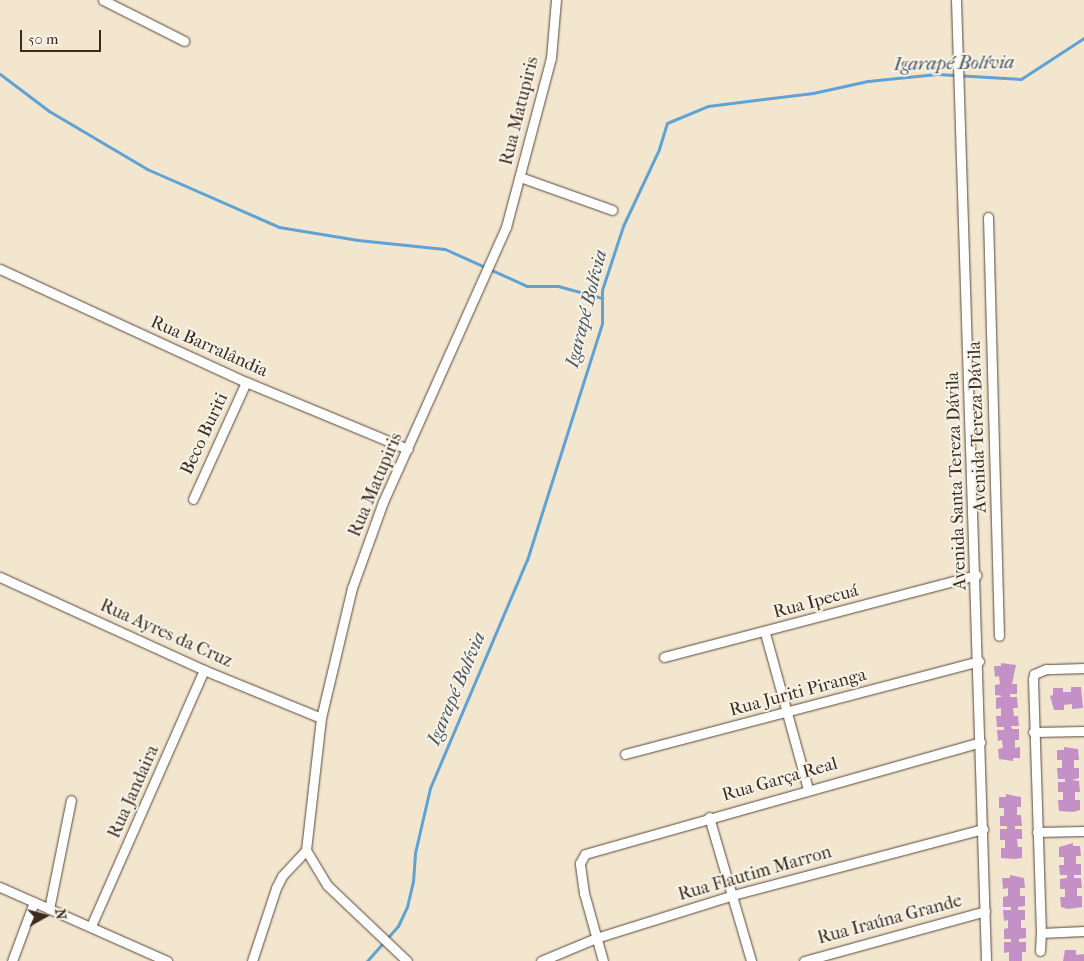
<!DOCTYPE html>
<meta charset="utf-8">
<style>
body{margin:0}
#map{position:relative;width:1084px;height:961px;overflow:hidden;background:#f3e6cf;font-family:"IM FELL French Canon",serif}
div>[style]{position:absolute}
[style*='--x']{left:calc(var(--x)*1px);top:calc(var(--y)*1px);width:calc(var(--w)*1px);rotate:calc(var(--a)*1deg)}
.stream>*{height:3px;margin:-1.5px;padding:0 1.5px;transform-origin:1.5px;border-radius:1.5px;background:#5fa2d4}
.building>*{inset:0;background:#c491c6}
.roads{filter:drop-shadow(0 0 1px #574639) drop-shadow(0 0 1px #574639)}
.minor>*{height:9px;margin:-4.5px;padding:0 4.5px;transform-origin:4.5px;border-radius:4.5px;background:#fff}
span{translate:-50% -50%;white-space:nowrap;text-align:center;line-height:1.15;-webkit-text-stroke:4px #f7f3e8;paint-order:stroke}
.street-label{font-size:18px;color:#3b2a1e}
.water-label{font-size:19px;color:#48545e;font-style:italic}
.north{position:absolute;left:20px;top:891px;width:50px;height:50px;-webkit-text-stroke:4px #f7f3e8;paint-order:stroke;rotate:83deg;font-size:14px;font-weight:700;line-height:20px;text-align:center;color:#3b2a1e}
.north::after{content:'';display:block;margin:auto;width:18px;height:22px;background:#3b2a1e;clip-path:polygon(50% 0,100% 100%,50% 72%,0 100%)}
.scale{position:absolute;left:20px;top:30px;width:81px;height:22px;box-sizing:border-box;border:2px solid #3b2a1e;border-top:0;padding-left:6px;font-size:15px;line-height:18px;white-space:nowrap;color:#3b2a1e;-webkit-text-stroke:4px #f7f3e8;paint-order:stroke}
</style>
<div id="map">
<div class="stream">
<div style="--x:0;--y:74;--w:61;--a:37.1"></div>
<div style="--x:49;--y:111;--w:114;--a:30.6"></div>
<div style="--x:147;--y:169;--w:144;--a:23.7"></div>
<div style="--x:279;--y:227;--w:80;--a:9.3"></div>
<div style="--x:358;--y:240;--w:87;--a:5.9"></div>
<div style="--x:445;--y:249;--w:90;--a:24.3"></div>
<div style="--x:527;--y:286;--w:31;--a:0"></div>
<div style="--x:558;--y:286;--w:46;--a:15.3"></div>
<div style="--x:367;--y:961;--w:47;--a:-48.5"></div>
<div style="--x:398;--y:926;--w:21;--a:-65"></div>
<div style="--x:407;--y:907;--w:26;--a:-77"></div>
<div style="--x:413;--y:882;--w:29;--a:-86"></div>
<div style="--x:415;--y:853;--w:67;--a:-77"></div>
<div style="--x:430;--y:788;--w:248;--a:-67"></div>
<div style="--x:527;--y:560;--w:249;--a:-72.4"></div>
<div style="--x:602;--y:323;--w:33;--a:-90"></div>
<div style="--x:602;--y:290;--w:67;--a:-71.8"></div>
<div style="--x:623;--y:226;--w:85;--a:-64.9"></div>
<div style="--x:659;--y:149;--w:27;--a:-73"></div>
<div style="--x:667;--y:123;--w:44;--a:-22.5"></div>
<div style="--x:708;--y:106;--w:106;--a:-7.1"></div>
<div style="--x:813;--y:93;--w:56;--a:-12.3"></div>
<div style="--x:868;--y:81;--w:69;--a:-5.8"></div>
<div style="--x:937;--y:74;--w:84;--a:3.4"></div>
<div style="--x:1021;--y:79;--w:75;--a:-33.1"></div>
</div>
<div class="building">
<div style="clip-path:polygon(1001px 663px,1016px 665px,1012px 684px,1017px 684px,1017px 694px,1010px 694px,1010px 697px,1017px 697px,1018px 708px,1013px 708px,1014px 716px,1018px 716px,1019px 726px,1011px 726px,1012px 729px,1019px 729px,1019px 740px,1015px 740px,1015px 748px,1020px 747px,1020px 758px,1013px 758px,1013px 761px,999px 759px,998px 749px,1003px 748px,1002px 740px,998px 741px,997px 730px,1004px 730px,1004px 727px,997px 727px,996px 716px,1001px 716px,1001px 708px,996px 709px,996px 698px,1003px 696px,995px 695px,995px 685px,1000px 684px,999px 676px,995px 677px,994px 666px,1001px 666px)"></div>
<div style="clip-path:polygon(1071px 687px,1081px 687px,1083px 708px,1072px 709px,1072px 704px,1064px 705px,1064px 710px,1054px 710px,1050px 696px,1053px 695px,1053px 688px,1063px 688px,1063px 692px,1071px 692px)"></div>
<div style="clip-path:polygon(1064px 747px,1078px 749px,1079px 760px,1074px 760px,1074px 768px,1079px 768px,1079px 778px,1072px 780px,1079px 781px,1080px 792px,1075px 792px,1075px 800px,1080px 800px,1080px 810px,1073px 812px,1059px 811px,1058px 800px,1063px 800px,1063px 792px,1058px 792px,1058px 782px,1065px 782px,1065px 779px,1058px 779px,1057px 768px,1062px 768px,1062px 760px,1057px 760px,1057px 750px,1064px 750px)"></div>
<div style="clip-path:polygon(1006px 794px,1021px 797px,1021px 807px,1017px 807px,1017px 815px,1021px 815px,1022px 826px,1015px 826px,1015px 829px,1022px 829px,1022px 839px,1017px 839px,1018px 847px,1022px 847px,1022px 858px,1015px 859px,1001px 858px,1001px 848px,1005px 848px,1005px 840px,1000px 840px,1000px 829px,1007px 829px,1007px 826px,1000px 826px,1000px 816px,1004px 816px,1004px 808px,999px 808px,999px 797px,1006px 797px)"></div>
<div style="clip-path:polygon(1073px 843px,1073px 846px,1080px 846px,1081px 856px,1076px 856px,1076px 864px,1081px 864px,1081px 875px,1074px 875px,1074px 878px,1081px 878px,1082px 888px,1077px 888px,1077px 896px,1082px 896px,1082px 907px,1068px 909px,1061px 907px,1060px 897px,1065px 897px,1065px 889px,1060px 889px,1060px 879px,1067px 878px,1067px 875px,1060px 875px,1059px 865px,1064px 865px,1064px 857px,1059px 857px,1059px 847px)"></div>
<div style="clip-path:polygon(1010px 875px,1024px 878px,1025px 888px,1020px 888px,1020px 896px,1025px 896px,1025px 906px,1018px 907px,1018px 910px,1025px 910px,1025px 920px,1021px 920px,1021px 928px,1026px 928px,1026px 938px,1019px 939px,1019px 942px,1026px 942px,1026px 952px,1022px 952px,1022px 961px,1009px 961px,1009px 952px,1004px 953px,1004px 942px,1011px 942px,1011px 939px,1004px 939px,1004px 929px,1008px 928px,1008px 920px,1004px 921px,1003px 910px,1011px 910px,1011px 907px,1003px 907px,1003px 897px,1008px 896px,1008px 888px,1003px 889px,1002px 878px,1010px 878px)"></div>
<div style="clip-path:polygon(1065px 950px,1076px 950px,1076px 955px,1084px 954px,1084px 961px,1063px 961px)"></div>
</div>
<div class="roads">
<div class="minor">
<div style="--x:103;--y:0;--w:91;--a:26.8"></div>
<div style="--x:956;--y:0;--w:961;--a:88.21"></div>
<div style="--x:520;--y:177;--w:98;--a:19.7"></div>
<div style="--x:988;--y:217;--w:419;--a:88.5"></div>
<div style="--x:0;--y:269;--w:271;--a:24.7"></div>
<div style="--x:246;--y:382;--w:175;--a:22.5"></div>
<div style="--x:193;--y:499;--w:128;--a:-65.6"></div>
<div style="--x:0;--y:577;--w:224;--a:24.5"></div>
<div style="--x:204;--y:670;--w:126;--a:22.3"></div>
<div style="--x:765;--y:633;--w:162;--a:74.6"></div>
<div style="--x:664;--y:657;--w:323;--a:-14.7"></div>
<div style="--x:1084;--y:668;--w:38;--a:178"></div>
<div style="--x:1046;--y:669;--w:13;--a:157"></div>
<div style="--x:1034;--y:674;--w:5;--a:101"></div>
<div style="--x:1033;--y:679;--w:254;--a:88.2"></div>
<div style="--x:1041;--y:933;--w:43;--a:-2.7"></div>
<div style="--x:1033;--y:732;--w:51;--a:-1.1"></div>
<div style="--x:625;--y:754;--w:366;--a:-14.7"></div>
<div style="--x:709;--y:817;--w:150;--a:73.7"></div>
<div style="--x:1037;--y:832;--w:47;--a:-1.2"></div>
<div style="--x:0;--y:887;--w:183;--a:23.9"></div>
<div style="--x:49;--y:909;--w:111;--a:-78.6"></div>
<div style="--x:91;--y:926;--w:280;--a:-66.2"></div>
<div style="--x:1040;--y:951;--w:18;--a:-87"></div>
<div style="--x:12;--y:961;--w:63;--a:-69.6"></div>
<div style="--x:252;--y:961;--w:77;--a:-71.8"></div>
<div style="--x:276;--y:888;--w:13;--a:-63"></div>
<div style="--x:282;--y:876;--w:35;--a:-47"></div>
<div style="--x:407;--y:961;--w:110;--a:-136.5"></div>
<div style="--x:327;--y:885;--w:41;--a:-121"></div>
<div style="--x:306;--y:850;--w:133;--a:-83.5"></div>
<div style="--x:321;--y:718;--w:134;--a:-76.6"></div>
<div style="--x:352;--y:588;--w:91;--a:-70.2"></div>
<div style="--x:383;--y:502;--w:301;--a:-65.9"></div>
<div style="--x:506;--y:227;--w:175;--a:-75.1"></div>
<div style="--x:551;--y:58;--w:58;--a:-85.1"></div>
<div style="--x:541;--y:961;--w:60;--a:-22.7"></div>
<div style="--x:596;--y:938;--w:144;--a:-17.4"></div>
<div style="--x:733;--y:895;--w:259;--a:-14.8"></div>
<div style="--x:603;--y:961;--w:71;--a:-105.6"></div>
<div style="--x:584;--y:893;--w:30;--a:-98"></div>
<div style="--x:580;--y:863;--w:10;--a:-61"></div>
<div style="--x:585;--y:854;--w:411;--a:-15.8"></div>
<div style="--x:804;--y:961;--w:188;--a:-15.4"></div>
</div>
</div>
<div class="street-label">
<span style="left:520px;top:111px;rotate:-76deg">Rua Matupiris</span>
<span style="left:209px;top:347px;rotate:24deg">Rua Barralândia</span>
<span style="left:978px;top:427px;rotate:-92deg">Avenida Tereza Dávila</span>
<span style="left:205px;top:434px;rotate:-65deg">Beco Buriti</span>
<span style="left:957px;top:481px;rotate:-92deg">Avenida Santa Tereza Dávila</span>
<span style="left:376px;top:485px;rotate:-67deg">Rua Matupiris</span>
<span style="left:816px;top:602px;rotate:-15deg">Rua Ipecuá</span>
<span style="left:166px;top:634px;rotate:24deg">Rua Ayres da Cruz</span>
<span style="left:798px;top:693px;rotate:-15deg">Rua Juriti Piranga</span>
<span style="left:780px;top:780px;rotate:-16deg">Rua Garça Real</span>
<span style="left:134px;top:792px;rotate:-66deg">Rua Jandaira</span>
<span style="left:755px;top:874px;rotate:-16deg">Rua Flautim Marron</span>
<span style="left:890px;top:920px;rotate:-15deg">Rua Iraúna Grande</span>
</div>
<div class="water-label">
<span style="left:954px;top:64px;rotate:-1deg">Igarapé Bolívia</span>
<span style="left:587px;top:309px;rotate:-76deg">Igarapé Bolívia</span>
<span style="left:457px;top:689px;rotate:-67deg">Igarapé Bolívia</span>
</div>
<div class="north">N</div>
<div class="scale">50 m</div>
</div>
